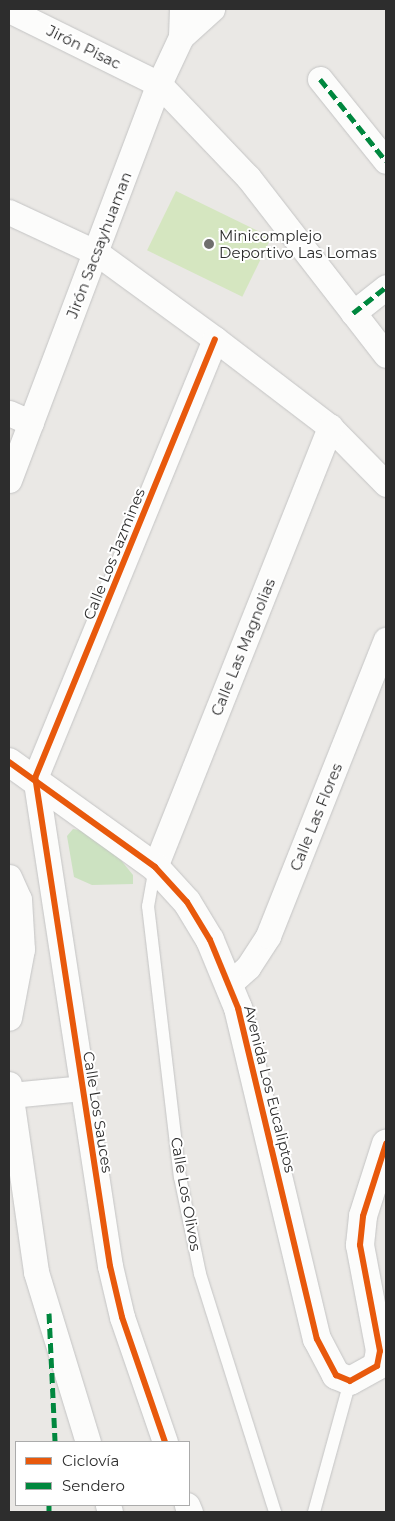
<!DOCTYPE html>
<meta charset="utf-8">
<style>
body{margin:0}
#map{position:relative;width:395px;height:1521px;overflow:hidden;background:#eae8e5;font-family:Montserrat,sans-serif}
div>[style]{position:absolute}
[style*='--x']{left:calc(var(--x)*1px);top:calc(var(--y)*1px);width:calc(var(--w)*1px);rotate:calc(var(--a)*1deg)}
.green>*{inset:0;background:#cce2c1}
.pitch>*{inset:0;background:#d5e6c0;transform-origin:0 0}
.roads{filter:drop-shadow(0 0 1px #c4c4c4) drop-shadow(0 0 1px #c4c4c4)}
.service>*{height:12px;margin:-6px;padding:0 6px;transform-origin:6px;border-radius:6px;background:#fcfcfb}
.minor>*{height:25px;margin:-12.5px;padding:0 12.5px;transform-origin:12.5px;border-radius:12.5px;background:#fcfcfb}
.tertiary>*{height:28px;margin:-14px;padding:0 14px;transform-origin:14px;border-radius:14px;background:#fcfcfb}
.quiet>*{height:5px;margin-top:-2.5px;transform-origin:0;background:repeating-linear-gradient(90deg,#00873e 0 10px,transparent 0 15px)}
.cycleway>*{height:6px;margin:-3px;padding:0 3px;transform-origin:3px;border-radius:3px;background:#e8590c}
.dots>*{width:14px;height:14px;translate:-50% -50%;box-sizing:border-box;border:2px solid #fff;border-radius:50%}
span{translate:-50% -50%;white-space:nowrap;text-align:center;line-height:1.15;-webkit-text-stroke:4px #fff;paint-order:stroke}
.street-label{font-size:15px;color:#2d2d2d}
.poi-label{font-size:15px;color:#2d2d2d}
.left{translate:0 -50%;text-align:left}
.frame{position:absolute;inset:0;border:10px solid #2d2d2d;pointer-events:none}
.legend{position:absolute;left:15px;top:1441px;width:175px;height:65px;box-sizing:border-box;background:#fff;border:1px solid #ababab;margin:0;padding:6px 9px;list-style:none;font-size:15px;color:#2d2d2d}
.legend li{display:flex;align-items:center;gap:10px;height:25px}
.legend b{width:25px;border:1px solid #ababab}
</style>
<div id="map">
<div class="green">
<div style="clip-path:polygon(73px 829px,85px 831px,116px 854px,133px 875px,133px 884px,92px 885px,74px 877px,67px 836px)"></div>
</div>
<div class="pitch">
<div style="left:176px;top:191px;width:106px;height:66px;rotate:26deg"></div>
</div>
<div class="roads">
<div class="service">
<div style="--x:155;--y:867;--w:40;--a:100"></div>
<div style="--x:148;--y:906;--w:273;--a:83.3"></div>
<div style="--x:180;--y:1177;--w:99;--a:78.3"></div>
<div style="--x:200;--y:1274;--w:250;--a:72.5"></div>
<div style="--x:314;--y:1512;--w:136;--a:-74.6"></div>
</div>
<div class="minor">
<div style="--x:9;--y:10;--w:167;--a:26.3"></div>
<div style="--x:159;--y:84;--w:129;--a:46.3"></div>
<div style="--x:248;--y:177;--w:225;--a:52.2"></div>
<div style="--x:181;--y:37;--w:42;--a:-42.1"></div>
<div style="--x:320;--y:79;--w:105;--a:51.2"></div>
<div style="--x:9;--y:212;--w:97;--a:25"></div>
<div style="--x:97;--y:253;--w:146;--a:36.1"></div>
<div style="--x:215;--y:339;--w:145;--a:37.4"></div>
<div style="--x:330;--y:427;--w:80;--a:45.5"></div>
<div style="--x:353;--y:313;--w:42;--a:-38.2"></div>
<div style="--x:9;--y:413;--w:24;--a:24"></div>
<div style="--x:9;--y:480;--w:423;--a:-69.3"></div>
<div style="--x:159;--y:84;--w:52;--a:-64.9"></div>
<div style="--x:181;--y:37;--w:28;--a:-88"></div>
<div style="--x:155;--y:867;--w:474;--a:-68.3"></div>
<div style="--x:9;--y:877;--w:24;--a:66"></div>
<div style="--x:19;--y:899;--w:50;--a:86.6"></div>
<div style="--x:22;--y:949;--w:70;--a:100.7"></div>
<div style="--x:228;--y:985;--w:27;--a:-42"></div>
<div style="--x:248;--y:967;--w:37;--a:-57"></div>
<div style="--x:268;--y:936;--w:319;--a:-68.3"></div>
<div style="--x:9;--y:1084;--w:190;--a:81.8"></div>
<div style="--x:36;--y:1272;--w:178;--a:73"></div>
<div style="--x:11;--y:1095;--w:71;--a:-5.6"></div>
<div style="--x:165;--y:1442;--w:132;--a:-109"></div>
<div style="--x:122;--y:1317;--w:52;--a:-103.2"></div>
<div style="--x:110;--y:1266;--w:494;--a:-98.7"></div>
<div style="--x:35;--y:778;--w:474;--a:-67.7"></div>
<div style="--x:108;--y:1505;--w:7;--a:74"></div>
<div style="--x:187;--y:1505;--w:8;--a:67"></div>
</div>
<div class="tertiary">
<div style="--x:9;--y:762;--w:180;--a:35.7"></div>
<div style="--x:155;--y:867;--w:47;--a:47.6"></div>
<div style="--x:187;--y:902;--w:44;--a:58.8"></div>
<div style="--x:210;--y:940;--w:74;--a:67.6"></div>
<div style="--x:238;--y:1008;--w:340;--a:76.6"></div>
<div style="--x:317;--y:1339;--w:41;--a:62.2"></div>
<div style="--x:336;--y:1375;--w:15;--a:23"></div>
<div style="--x:350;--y:1381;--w:31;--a:-29"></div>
<div style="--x:377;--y:1366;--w:15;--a:-79"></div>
<div style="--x:380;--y:1351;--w:108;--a:-100.7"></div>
<div style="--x:360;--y:1245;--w:29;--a:-84"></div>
<div style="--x:363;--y:1216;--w:76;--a:-72.3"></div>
</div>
</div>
<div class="quiet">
<div style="--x:320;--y:79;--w:105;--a:51.2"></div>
<div style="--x:353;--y:313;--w:42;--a:-38.2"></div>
<div style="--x:49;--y:1313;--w:129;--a:87.3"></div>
<div style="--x:49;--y:1512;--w:7;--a:-90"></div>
</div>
<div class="cycleway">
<div style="--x:9;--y:762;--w:180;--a:35.7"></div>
<div style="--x:155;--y:867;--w:47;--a:47.6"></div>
<div style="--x:187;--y:902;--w:44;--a:58.8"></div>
<div style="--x:210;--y:940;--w:74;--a:67.6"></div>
<div style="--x:238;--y:1008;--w:340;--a:76.6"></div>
<div style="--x:317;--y:1339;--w:41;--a:62.2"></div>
<div style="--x:336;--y:1375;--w:15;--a:23"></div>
<div style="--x:350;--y:1381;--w:31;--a:-29"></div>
<div style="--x:377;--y:1366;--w:15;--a:-79"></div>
<div style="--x:380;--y:1351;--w:108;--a:-100.7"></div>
<div style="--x:360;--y:1245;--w:29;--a:-84"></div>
<div style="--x:363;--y:1216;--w:76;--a:-72.3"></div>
<div style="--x:165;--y:1442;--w:132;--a:-109"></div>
<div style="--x:122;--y:1317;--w:52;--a:-103.2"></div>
<div style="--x:110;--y:1266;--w:494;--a:-98.7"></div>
<div style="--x:35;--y:778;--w:474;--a:-67.7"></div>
</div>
<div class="dots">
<div style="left:209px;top:244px;background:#6f6e6d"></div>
</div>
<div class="street-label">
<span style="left:84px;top:47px;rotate:26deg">Jirón Pisac</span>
<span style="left:99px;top:245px;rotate:-69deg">Jirón Sacsayhuaman</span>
<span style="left:114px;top:554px;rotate:-68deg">Calle Los Jazmines</span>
<span style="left:243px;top:647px;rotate:-68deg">Calle Las Magnolias</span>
<span style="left:316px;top:817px;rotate:-68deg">Calle Las Flores</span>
<span style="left:270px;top:1089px;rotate:76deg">Avenida Los Eucaliptos</span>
<span style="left:98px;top:1112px;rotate:81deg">Calle Los Sauces</span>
<span style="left:186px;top:1194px;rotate:80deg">Calle Los Olivos</span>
</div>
<div class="poi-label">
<span class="left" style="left:219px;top:244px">Minicomplejo<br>Deportivo Las Lomas</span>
</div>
<div class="frame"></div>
<ul class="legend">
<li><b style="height:6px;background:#e8590c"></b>Ciclovía</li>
<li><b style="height:6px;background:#00873e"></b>Sendero</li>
</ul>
</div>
